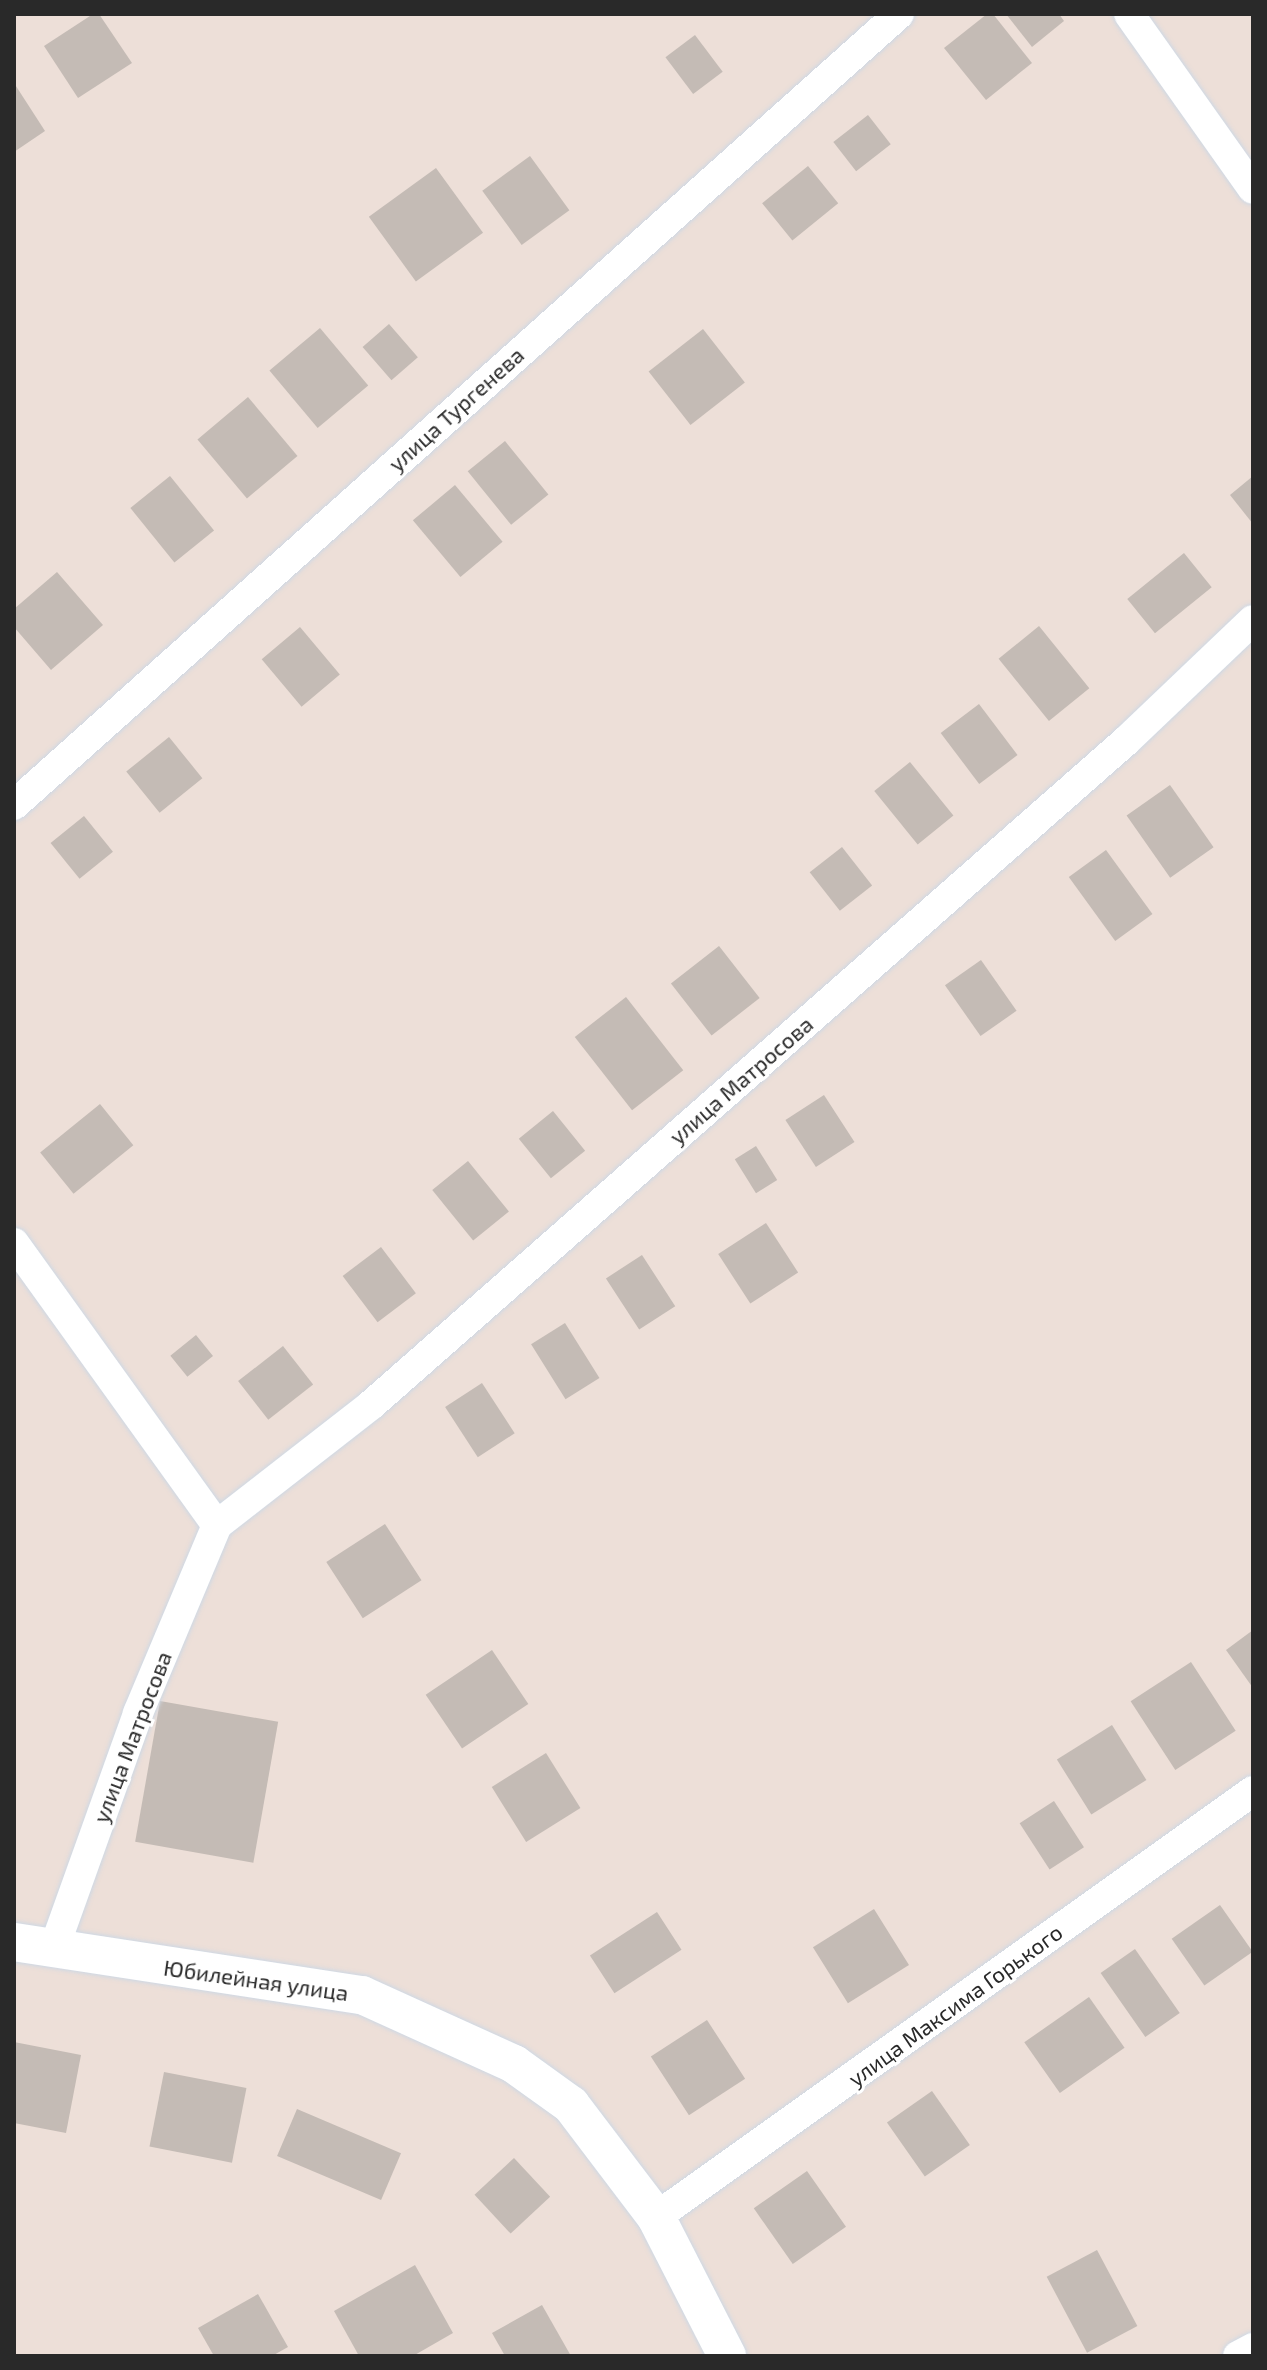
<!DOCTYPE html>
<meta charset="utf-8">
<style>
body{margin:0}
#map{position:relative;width:1267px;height:2370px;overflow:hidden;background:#eddfd8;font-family:"Exo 2",sans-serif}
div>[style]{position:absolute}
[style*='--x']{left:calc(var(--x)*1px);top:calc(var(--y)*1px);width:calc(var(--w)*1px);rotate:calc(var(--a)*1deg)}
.building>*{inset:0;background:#c4bbb5;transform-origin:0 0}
.roads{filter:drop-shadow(0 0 2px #ced8e4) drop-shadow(0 0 2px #ced8e4)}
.minor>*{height:30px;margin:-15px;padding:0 15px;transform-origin:15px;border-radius:15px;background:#fff}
.tertiary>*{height:38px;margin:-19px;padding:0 19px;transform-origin:19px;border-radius:19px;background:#fff}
span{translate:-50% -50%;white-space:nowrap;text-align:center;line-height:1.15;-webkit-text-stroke:6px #fff;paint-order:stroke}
.street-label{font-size:22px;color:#292929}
.frame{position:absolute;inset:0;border:16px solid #292929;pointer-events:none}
</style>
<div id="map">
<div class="building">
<div style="clip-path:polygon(93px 14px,99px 14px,132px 63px,78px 98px,44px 46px)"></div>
<div style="clip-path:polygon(987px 14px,993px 14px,1032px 63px,986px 100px,944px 48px)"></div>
<div style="clip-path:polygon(1006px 14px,1059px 14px,1064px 21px,1032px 47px)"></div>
<div style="left:695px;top:35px;width:46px;height:37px;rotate:53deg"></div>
<div style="clip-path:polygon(14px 83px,45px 131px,14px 152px)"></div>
<div style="left:868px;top:115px;width:37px;height:44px;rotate:52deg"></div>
<div style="left:530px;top:156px;width:67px;height:59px;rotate:54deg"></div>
<div style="left:808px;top:166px;width:48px;height:59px;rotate:51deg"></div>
<div style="left:436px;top:168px;width:80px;height:83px;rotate:54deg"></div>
<div style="left:389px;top:324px;width:44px;height:35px;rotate:49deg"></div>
<div style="left:320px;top:328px;width:75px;height:66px;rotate:50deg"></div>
<div style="left:703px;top:329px;width:68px;height:69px;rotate:52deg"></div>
<div style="left:248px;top:397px;width:77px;height:66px;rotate:50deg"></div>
<div style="left:505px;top:441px;width:69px;height:48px;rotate:51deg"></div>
<div style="left:170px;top:476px;width:70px;height:51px;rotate:51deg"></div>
<div style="clip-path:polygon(1253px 476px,1253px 524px,1230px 495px)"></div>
<div style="left:455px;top:485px;width:74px;height:55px;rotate:50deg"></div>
<div style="left:1184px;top:553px;width:44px;height:73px;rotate:51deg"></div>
<div style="clip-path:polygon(57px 572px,103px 625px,51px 670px,14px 627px,14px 609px)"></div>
<div style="left:1039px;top:626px;width:80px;height:52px;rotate:51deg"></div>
<div style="left:300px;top:627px;width:62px;height:50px;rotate:50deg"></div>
<div style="left:979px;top:704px;width:64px;height:48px;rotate:53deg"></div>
<div style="left:169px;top:737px;width:53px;height:55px;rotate:51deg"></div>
<div style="left:910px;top:762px;width:69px;height:46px;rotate:51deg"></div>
<div style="left:1170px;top:785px;width:76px;height:53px;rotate:55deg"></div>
<div style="left:84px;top:816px;width:46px;height:43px;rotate:51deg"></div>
<div style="left:842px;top:847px;width:49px;height:41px;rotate:52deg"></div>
<div style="left:1106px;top:850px;width:79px;height:46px;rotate:54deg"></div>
<div style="left:719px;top:946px;width:66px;height:61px;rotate:52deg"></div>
<div style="left:981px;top:960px;width:62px;height:44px;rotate:55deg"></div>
<div style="left:626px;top:997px;width:93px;height:65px;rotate:52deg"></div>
<div style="left:824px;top:1095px;width:56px;height:46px;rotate:57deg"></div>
<div style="left:100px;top:1104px;width:53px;height:77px;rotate:51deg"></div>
<div style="left:553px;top:1111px;width:51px;height:44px;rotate:51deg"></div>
<div style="left:756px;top:1146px;width:40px;height:25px;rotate:58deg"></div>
<div style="left:468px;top:1161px;width:65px;height:46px;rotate:51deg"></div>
<div style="left:766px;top:1223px;width:59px;height:57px;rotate:57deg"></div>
<div style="left:381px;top:1247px;width:58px;height:48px;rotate:53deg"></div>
<div style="left:642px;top:1255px;width:61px;height:43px;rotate:57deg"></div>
<div style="left:565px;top:1323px;width:65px;height:40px;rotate:58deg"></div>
<div style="left:196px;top:1335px;width:27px;height:33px;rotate:51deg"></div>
<div style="left:283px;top:1346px;width:49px;height:57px;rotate:52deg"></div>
<div style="left:482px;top:1383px;width:60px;height:44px;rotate:57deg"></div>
<div style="left:385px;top:1524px;width:67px;height:70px;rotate:57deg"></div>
<div style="clip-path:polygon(1253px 1630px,1253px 1688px,1226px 1650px)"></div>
<div style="left:492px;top:1650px;width:65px;height:80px;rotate:56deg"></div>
<div style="left:1191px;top:1662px;width:82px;height:72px;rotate:57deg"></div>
<div style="left:160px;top:1701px;width:120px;height:143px;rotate:10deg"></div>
<div style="left:1112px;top:1725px;width:65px;height:65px;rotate:58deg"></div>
<div style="left:546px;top:1753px;width:65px;height:64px;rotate:58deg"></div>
<div style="left:1054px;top:1801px;width:55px;height:41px;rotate:57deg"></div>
<div style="left:1220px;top:1905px;width:57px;height:59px;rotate:55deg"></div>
<div style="left:874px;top:1909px;width:66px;height:72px;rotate:58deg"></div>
<div style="left:657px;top:1912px;width:45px;height:80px;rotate:57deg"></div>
<div style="left:1135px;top:1949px;width:78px;height:42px;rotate:55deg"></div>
<div style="left:1089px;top:1997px;width:62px;height:79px;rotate:55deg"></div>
<div style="left:707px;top:2020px;width:70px;height:67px;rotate:57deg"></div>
<div style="clip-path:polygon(14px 2042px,81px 2055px,66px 2133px,14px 2123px)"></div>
<div style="left:164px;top:2072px;width:84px;height:76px;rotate:11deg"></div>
<div style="left:932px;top:2091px;width:66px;height:55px;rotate:55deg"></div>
<div style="left:297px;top:2109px;width:113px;height:51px;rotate:23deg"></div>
<div style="left:514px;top:2158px;width:53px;height:54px;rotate:47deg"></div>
<div style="left:807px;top:2171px;width:68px;height:65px;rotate:55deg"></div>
<div style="left:1097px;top:2250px;width:86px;height:57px;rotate:62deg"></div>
<div style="clip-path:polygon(415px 2265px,453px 2333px,413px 2356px,359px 2356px,334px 2311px)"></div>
<div style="clip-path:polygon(258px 2294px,288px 2347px,272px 2356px,214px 2356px,198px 2328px)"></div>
<div style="clip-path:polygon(542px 2305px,571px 2356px,505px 2356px,492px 2333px)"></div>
</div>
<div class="roads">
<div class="minor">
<div style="--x:1129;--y:14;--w:214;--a:54.7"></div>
<div style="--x:14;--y:805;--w:1187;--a:-41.79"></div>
<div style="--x:14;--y:1243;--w:347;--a:54.3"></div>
<div style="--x:53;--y:1951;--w:253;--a:-70.3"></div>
<div style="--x:138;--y:1713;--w:204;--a:-67.2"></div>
<div style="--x:217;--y:1525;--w:195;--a:-37.9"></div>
<div style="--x:371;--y:1405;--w:1005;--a:-41.33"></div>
<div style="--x:1126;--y:741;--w:175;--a:-43.6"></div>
<div style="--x:656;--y:2217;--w:733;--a:-35.51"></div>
<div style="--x:1238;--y:2356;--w:17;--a:-28"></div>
</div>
<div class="tertiary">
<div style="--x:14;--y:1942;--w:352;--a:8.7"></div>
<div style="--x:362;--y:1995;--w:167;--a:24.4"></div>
<div style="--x:514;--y:2064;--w:70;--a:35.7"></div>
<div style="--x:571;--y:2105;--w:141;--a:52.8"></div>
<div style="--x:656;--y:2217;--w:156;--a:62.9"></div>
</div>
</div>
<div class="street-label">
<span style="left:456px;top:409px;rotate:-42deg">улица Тургенева</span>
<span style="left:741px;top:1080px;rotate:-41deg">улица Матросова</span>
<span style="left:132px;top:1737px;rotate:-69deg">улица Матросова</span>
<span style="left:256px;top:1980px;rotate:8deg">Юбилейная улица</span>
<span style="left:955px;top:2005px;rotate:-36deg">улица Максима Горького</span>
</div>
<div class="frame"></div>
</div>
